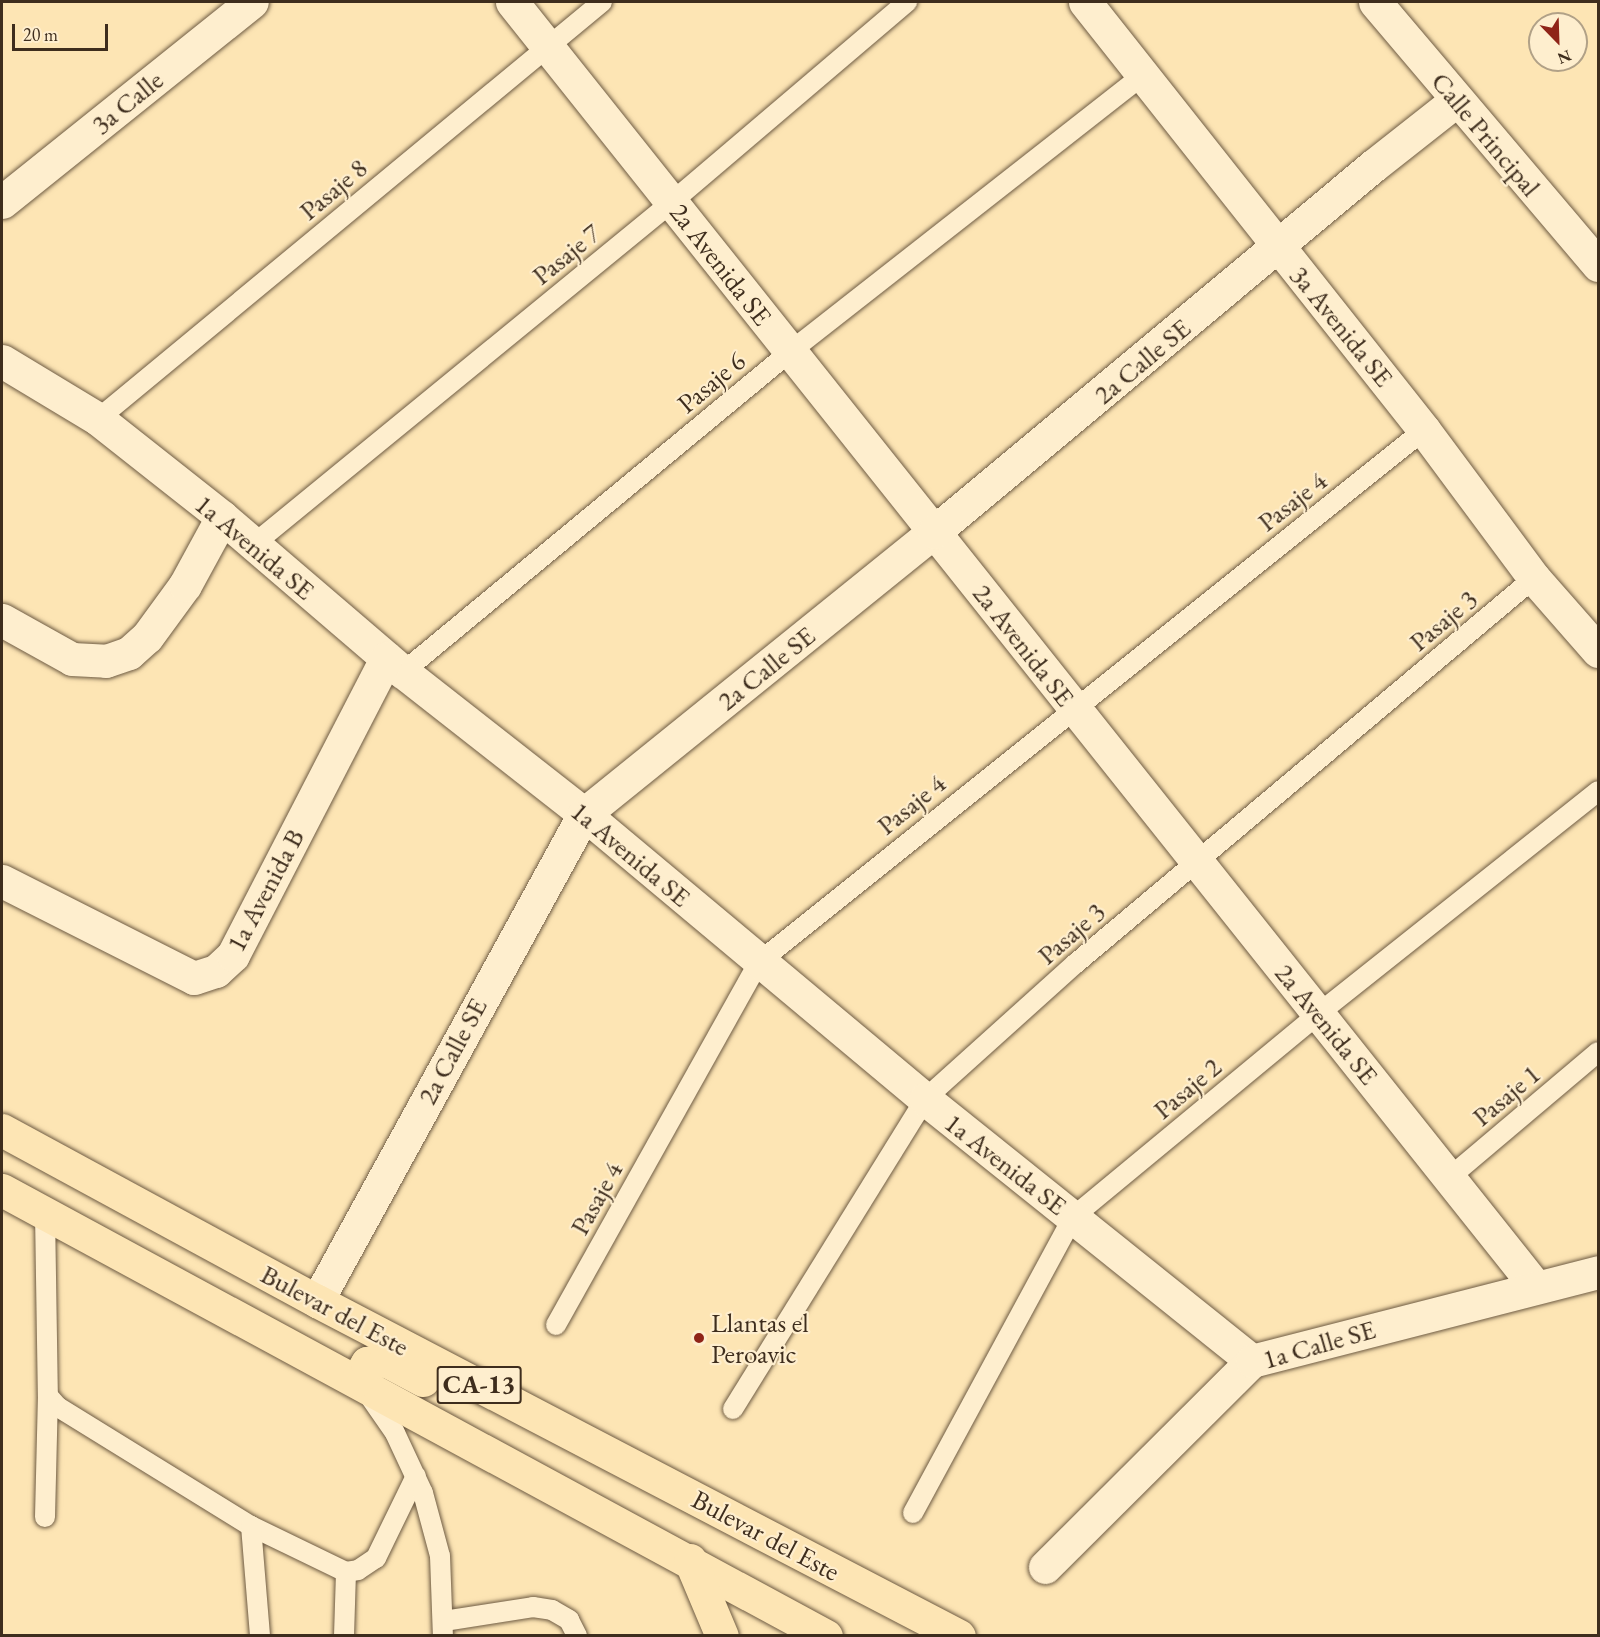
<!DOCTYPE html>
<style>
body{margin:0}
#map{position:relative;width:1600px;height:1637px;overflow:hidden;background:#fde5b4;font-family:"EB Garamond",serif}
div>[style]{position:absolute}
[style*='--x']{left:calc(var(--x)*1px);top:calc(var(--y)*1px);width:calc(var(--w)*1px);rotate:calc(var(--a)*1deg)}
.roads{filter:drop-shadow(0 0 2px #6e5b43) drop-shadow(0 0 2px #6e5b43)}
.service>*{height:20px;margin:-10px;padding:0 10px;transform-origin:10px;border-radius:10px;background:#feeece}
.minor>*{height:33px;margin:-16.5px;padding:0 16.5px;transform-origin:16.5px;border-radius:16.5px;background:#feeece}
.tertiary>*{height:33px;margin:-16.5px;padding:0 16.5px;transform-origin:16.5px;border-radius:16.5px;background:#feeece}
.trunk>*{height:33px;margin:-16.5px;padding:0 16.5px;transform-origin:16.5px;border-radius:16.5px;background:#fde5b4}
.dots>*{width:16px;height:16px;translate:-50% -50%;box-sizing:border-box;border:3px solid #feeece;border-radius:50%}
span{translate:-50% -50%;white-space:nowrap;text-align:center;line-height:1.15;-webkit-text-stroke:4.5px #feeece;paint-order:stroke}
.shield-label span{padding:2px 4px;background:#feeece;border:2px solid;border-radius:4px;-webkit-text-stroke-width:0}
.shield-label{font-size:26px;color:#3e2d1d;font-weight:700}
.street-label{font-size:27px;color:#3e2d1d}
.poi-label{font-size:27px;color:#3e2d1d}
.left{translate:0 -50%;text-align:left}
.frame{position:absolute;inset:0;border:3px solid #3e2d1d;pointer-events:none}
.north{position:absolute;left:1528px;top:12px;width:60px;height:60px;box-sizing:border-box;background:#feeece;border:2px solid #b1a187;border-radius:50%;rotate:157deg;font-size:16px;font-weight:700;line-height:24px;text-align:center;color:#3e2d1d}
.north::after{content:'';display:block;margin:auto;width:21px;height:27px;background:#8f2418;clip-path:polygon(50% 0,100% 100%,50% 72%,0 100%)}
.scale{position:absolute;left:12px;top:24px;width:96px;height:27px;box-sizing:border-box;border:3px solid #3e2d1d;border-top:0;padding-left:8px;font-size:18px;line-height:21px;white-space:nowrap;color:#3e2d1d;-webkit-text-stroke:4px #feeece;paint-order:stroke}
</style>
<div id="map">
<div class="roads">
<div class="service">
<div style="--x:98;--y:419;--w:654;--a:-39.6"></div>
<div style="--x:254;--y:544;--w:540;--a:-39.29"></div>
<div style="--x:672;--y:202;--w:309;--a:-40.4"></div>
<div style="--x:403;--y:672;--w:504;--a:-39.6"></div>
<div style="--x:791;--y:351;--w:449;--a:-38.1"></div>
<div style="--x:1449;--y:1178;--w:195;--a:-40.2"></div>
<div style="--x:45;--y:1213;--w:183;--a:89.1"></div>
<div style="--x:48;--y:1396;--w:15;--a:48"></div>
<div style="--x:58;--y:1407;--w:227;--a:31.7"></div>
<div style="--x:251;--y:1526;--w:106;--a:25.8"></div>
<div style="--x:346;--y:1572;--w:12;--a:-9"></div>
<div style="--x:358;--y:1570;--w:22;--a:-34"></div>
<div style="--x:376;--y:1558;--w:91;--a:-64"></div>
<div style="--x:556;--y:1325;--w:416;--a:-60.8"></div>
<div style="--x:759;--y:962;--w:852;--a:-38.66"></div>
<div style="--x:368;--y:1394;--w:47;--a:55.3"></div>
<div style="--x:395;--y:1433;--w:66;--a:65"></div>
<div style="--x:423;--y:1493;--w:65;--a:74.9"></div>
<div style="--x:440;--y:1556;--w:80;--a:87.9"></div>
<div style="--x:733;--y:1409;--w:365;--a:-58.2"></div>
<div style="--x:925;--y:1099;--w:202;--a:-42"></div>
<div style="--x:1075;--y:964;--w:600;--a:-40.06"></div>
<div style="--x:913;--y:1513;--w:336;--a:-61.6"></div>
<div style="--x:1073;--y:1217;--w:318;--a:-39.6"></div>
<div style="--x:1318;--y:1014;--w:358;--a:-38.5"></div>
<div style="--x:45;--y:1517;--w:121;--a:-88.6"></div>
<div style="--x:251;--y:1526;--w:110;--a:85.3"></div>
<div style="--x:444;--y:1621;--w:90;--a:-8.9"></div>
<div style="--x:533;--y:1607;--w:19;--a:9"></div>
<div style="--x:552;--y:1610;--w:20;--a:30"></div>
<div style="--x:569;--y:1620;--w:18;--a:63"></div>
<div style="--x:344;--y:1636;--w:64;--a:-88.2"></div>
</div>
<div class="minor">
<div style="--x:512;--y:2;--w:1643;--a:51.45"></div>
<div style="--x:1085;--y:2;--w:546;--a:51.62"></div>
<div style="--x:1424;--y:430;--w:184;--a:53.4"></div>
<div style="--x:1534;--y:578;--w:97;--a:48.8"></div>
<div style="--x:2;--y:202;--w:320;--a:-38.7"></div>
<div style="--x:2;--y:361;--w:112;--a:31.1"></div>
<div style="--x:98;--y:419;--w:158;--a:38.3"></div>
<div style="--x:222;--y:517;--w:238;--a:40.6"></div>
<div style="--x:403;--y:672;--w:230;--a:38.1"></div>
<div style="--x:584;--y:814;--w:444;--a:39.9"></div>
<div style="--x:925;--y:1099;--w:419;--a:38.7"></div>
<div style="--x:2;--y:620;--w:80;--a:29.1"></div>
<div style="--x:72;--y:659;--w:34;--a:3"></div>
<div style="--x:106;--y:661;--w:24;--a:-19"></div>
<div style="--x:129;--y:653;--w:24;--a:-42"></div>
<div style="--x:147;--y:637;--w:64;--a:-53.8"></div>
<div style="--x:185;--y:585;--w:77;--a:-61.4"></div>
<div style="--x:2;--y:881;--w:215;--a:26.8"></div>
<div style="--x:194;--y:978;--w:23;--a:-18"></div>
<div style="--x:216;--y:971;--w:23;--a:-43"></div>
<div style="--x:233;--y:955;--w:334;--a:-62.7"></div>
<div style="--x:317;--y:1301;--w:555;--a:-61.27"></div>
<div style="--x:584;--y:814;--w:449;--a:-38.9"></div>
<div style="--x:934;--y:532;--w:572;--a:-39.82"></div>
<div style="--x:1373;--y:166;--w:107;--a:-38.2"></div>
<div style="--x:1045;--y:1567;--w:292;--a:-44.9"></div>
<div style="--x:1252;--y:1361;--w:357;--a:-14.4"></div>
</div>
<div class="tertiary">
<div style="--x:1375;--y:2;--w:345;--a:49.7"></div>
</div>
<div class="trunk">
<div style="--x:2;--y:1130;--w:358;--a:28.5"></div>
<div style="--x:317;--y:1301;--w:724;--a:27.56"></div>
<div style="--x:2;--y:1190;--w:937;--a:28.43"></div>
<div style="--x:357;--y:1380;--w:20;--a:-60"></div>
<div style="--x:367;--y:1363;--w:18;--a:-9"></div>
<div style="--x:385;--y:1360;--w:43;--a:27.8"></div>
<div style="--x:690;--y:1560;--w:82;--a:67.2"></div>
</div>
</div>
<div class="dots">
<div style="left:699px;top:1338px;background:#8f2418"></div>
</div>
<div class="shield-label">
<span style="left:479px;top:1385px">CA-13</span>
</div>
<div class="street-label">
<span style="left:127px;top:102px;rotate:-39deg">3a Calle</span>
<span style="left:1486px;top:134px;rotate:50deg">Calle Principal</span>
<span style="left:333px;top:189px;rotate:-40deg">Pasaje 8</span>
<span style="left:566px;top:254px;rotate:-39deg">Pasaje 7</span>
<span style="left:721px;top:264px;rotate:52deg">2a Avenida SE</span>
<span style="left:1342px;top:326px;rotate:51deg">3a Avenida SE</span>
<span style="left:1142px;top:361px;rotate:-40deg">2a Calle SE</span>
<span style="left:711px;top:382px;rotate:-40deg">Pasaje 6</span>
<span style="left:1292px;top:501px;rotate:-38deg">Pasaje 4</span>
<span style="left:255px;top:547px;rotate:40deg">1a Avenida SE</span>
<span style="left:1443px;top:620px;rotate:-40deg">Pasaje 3</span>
<span style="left:1024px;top:645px;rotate:52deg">2a Avenida SE</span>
<span style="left:766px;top:668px;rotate:-39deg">2a Calle SE</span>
<span style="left:911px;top:804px;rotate:-39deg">Pasaje 4</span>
<span style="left:631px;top:854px;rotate:40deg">1a Avenida SE</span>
<span style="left:265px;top:890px;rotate:-62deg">1a Avenida B</span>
<span style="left:1071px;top:933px;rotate:-41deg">Pasaje 3</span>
<span style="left:1327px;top:1024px;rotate:51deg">2a Avenida SE</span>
<span style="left:452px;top:1051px;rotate:-62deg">2a Calle SE</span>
<span style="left:1187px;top:1088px;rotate:-40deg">Pasaje 2</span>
<span style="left:1506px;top:1095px;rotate:-40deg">Pasaje 1</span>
<span style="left:1006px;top:1164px;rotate:38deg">1a Avenida SE</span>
<span style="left:596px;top:1198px;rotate:-61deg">Pasaje 4</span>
<span style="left:335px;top:1310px;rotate:28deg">Bulevar del Este</span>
<span style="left:1319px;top:1344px;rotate:-16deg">1a Calle SE</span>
<span style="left:766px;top:1535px;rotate:28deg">Bulevar del Este</span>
</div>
<div class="poi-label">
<span class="left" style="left:711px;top:1338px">Llantas el<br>Peroavic</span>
</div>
<div class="frame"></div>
<div class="north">N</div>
<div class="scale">20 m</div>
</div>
